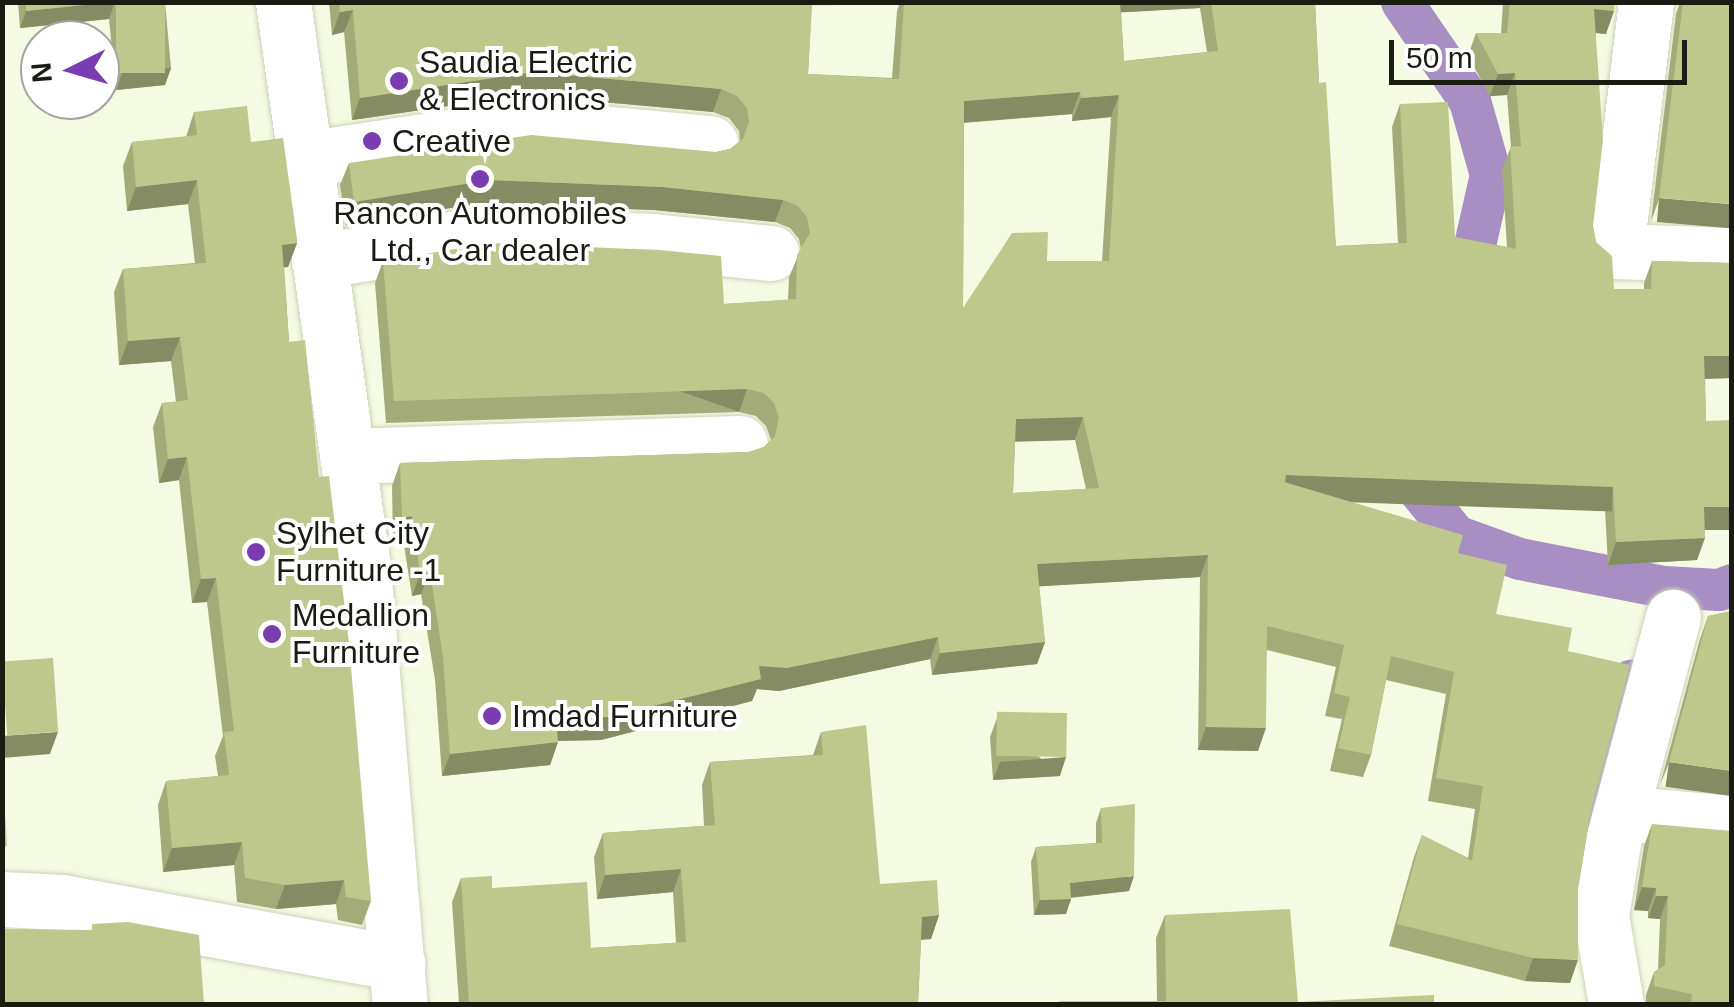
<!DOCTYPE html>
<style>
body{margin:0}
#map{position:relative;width:1734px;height:1007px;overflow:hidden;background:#f5fae2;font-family:Helvetica,sans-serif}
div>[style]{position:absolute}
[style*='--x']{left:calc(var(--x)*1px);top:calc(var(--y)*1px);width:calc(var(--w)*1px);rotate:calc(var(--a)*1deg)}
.canal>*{height:42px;margin:-21px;padding:0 21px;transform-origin:21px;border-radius:21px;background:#a78fc3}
.roads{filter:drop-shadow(0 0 2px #cdd2ba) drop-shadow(0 0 2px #cdd2ba)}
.minor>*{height:55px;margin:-27.5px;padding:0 27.5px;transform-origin:27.5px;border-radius:27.5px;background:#fff}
.highway>*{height:55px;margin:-27.5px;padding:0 27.5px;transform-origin:27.5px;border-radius:27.5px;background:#fff}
.wall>*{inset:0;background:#a3ac79}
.shaded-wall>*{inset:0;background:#858c63;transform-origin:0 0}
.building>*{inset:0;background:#bec88d;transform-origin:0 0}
.dots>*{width:28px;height:28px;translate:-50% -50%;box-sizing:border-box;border:5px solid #fff;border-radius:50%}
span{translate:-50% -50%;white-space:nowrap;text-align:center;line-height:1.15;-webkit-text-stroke:8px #fff;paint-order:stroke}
.poi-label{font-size:32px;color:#1a1c13}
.left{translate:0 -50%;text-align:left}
.frame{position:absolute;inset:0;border:5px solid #1a1c13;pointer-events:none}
.north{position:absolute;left:20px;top:20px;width:100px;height:100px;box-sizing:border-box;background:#fff;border:2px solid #a3a4a1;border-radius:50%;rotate:265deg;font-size:28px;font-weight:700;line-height:40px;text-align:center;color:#1a1c13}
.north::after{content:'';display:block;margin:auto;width:35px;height:45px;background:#7a3cb1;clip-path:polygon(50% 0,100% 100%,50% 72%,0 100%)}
.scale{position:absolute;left:1389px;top:40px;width:298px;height:45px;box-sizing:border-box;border:5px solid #1a1c13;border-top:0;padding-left:12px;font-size:30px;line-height:35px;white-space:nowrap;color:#1a1c13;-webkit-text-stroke:8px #fff;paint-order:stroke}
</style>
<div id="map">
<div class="canal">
<div style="--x:1402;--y:2;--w:120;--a:55.5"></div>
<div style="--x:1470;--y:101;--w:77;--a:74.2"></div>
<div style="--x:1491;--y:175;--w:122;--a:102.8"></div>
<div style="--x:1427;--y:451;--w:39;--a:103"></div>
<div style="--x:1418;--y:489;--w:60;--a:51"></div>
<div style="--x:1456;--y:536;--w:68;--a:19.8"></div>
<div style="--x:1520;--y:559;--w:147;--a:11"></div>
<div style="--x:1664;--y:587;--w:55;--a:3.1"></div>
<div style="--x:1719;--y:590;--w:14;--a:-21"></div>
<div style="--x:1588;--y:807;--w:134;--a:-70.9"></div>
</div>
<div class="roads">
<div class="minor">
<div style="--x:1646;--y:2;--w:251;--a:96.9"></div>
<div style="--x:1616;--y:251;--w:116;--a:2"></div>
<div style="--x:305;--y:159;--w:219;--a:-8.6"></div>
<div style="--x:522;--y:126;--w:189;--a:5.2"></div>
<div style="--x:319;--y:261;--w:163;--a:-9.5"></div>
<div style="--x:480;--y:234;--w:173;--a:2.3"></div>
<div style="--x:653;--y:241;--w:119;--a:5.8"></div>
<div style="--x:347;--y:456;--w:393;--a:-1.9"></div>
<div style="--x:1621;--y:813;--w:111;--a:5.1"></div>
<div style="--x:2;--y:899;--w:60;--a:2.9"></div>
<div style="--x:62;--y:902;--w:341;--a:10.3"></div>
<div style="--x:1616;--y:1004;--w:90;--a:-99.6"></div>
<div style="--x:1601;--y:915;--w:79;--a:-80.5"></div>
<div style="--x:1614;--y:837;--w:228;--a:-75"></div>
</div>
<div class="highway">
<div style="--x:283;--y:2;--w:571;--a:81.94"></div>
<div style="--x:363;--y:567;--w:439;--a:85.2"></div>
</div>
</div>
<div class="wall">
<div style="clip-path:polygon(18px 2px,165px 2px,171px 68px,165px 85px,116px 90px,109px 19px,20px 28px)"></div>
<div style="clip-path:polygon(evenodd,329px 2px,812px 2px,808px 74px,892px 78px,897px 11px,900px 2px,1315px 2px,1319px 83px,1336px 246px,1398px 243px,1392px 127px,1400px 104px,1455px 237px,1507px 247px,1502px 169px,1511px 147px,1507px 95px,1490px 96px,1468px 56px,1476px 33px,1501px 33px,1503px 2px,1615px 2px,1606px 34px,1596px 33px,1593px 226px,1596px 242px,1614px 289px,1644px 289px,1644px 283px,1652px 261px,1732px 263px,1732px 378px,1705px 379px,1706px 421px,1732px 530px,1705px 530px,1697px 560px,1608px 565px,1605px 510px,1345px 500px,1458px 553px,1496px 614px,1568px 651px,1591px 809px,1578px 887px,1570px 983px,1525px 981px,1389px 946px,1414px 857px,1422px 835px,1468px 858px,1475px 809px,1428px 801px,1446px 694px,1386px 680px,1371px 755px,1363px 777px,1330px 771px,1342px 719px,1325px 716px,1336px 667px,1267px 650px,1258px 751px,1198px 750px,1200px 577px,1039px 586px,1045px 642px,1037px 664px,932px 675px,930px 659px,779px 691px,757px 689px,752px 701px,601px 740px,558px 741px,550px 765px,442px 776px,435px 680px,421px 594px,412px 596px,403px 539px,393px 540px,392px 486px,400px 463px,749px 452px,764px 447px,771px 440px,766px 426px,756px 416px,739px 412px,386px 423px,375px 283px,383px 261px,724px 304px,788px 300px,789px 277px,801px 249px,799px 239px,790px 228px,775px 222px,654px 210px,481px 203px,346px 225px,340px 185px,349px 163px,716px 152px,730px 149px,740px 141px,739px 131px,729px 118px,713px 112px,525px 95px,352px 120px,344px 32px,332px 35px,329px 2px,1200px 8px,1207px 52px,1124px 61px,1121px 12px,1200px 8px,329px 2px,1072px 114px,1072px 121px,1111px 117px,1102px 261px,1047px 261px,963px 308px,964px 123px,1072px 114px,329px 2px,1075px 440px,1086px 489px,1013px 493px,1015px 441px,1075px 440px)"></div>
<div style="clip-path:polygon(1680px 2px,1732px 2px,1651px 221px,1676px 14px)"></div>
<div style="clip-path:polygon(194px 112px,251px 142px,297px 243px,288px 267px,284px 267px,289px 342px,319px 477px,371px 901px,362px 925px,338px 920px,336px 904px,276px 909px,237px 902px,234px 865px,163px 872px,158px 805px,166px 781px,218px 776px,215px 756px,223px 736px,207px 602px,192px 603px,179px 480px,159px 483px,153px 427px,162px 403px,176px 402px,171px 361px,119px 365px,114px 292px,123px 269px,195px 263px,188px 204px,127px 211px,123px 166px,132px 142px,186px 137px)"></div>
<div style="clip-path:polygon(1732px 611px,1660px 785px,1700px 639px,1708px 616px)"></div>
<div style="clip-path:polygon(997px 718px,1060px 776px,993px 780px,990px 737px)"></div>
<div style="clip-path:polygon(821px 732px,880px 884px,939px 915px,931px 939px,921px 940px,918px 1004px,459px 1004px,452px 902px,461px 878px,492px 888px,591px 948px,676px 943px,673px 892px,597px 899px,594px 857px,603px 833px,704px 826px,702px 785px,710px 762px,813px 755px)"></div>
<div style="clip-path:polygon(1101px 808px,1129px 891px,1071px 898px,1066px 914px,1034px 915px,1031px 862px,1036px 847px,1096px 843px,1096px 823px)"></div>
<div style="clip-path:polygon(1652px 824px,1732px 1004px,1646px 1004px,1646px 995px,1654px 972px,1658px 970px,1660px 919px,1648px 918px,1648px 911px,1634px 910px,1644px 846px)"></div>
<div style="clip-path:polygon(1165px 915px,1298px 1002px,1434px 1004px,1058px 1004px,1060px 1001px,1157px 1001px,1156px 938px)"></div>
</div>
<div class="shaded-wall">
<div style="clip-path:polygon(115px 2px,109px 19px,20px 28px,26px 11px)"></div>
<div style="clip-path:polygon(1115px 2px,1202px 2px,1200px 8px,1111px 13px)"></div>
<div style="clip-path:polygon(1594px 9px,1614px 11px,1606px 34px,1586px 32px)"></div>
<div style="clip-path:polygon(353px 10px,344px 32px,332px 35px,340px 12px)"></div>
<div style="clip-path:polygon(171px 68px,165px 85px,116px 90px,122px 73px)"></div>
<div style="clip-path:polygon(533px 72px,721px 89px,713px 112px,525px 95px,352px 120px,360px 98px)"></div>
<div style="clip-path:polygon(1515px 73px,1507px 95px,1490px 96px,1498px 74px)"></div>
<div style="clip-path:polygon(1080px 92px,1072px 114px,956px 123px,964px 101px)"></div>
<div style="clip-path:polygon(1119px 95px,1111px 117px,1072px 121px,1081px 98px)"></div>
<div style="clip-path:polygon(197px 180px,188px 204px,127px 211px,136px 187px)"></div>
<div style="clip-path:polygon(489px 180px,663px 187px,783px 200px,775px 222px,654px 210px,481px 203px,346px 225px,354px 202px)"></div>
<div style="left:1659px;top:198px;width:73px;height:24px;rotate:5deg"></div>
<div style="clip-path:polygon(297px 243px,288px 267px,273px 269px,282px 245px)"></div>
<div style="clip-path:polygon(180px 337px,171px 361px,119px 365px,128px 341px)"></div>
<div style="clip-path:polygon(1704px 356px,1732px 356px,1732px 378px,1696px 379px)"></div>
<div style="left:747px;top:389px;width:24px;height:353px;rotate:109deg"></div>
<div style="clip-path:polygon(1083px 417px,1075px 440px,1007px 442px,1016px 419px)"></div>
<div style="clip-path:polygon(187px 457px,179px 480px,159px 483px,168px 459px)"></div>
<div style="left:1286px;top:475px;width:327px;height:25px;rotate:2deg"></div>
<div style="clip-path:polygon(1704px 507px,1732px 507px,1732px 530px,1695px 530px)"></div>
<div style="clip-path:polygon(412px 516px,403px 539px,393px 540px,402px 518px)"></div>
<div style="clip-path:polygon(1705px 538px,1697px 560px,1608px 565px,1616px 542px)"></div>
<div style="clip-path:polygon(1208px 555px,1200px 577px,1029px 587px,1037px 564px)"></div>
<div style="clip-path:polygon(430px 572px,421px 594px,412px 596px,420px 574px)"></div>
<div style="clip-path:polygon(216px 578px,207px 602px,192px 603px,201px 579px)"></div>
<div style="clip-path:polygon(938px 637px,930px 659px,779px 691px,757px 689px,752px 701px,601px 740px,547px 741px,556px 718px,759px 666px)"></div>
<div style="clip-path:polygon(1045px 642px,1037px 664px,932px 675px,940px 653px)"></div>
<div style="clip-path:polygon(1206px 727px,1266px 728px,1258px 751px,1198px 750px)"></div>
<div style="clip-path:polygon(58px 732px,50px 754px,2px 758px,2px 736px)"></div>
<div style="clip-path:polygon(558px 742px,550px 765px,442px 776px,450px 754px)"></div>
<div style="clip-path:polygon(1066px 757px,1060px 776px,993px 780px,1000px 762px)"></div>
<div style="left:1669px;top:762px;width:64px;height:25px;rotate:8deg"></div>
<div style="clip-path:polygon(242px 842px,234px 865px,163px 872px,172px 848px)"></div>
<div style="clip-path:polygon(681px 869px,673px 892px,597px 899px,605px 875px)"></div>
<div style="clip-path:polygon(1134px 876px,1129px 891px,1065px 898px,1070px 883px)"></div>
<div style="clip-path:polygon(344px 880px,336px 904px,276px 909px,285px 885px)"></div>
<div style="clip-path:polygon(1642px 887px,1656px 888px,1648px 911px,1634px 910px)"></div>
<div style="clip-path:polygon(1656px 896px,1668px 896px,1660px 919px,1648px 918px)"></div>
<div style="clip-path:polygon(1071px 899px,1066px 914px,1034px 915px,1040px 900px)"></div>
<div style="clip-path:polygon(939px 915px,931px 939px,914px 940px,922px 917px)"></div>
<div style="clip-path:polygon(1533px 958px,1578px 960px,1570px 983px,1525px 981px)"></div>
</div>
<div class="building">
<div style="clip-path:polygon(26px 2px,112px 2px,26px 11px)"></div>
<div style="left:116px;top:2px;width:49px;height:71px"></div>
<div style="clip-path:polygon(evenodd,339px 2px,812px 2px,808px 74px,899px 79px,904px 2px,1120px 2px,1124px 61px,1218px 51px,1211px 2px,1315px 2px,1319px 83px,1326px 82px,1336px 246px,1407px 243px,1400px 104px,1448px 102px,1455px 237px,1516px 249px,1510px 147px,1521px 146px,1515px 73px,1498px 74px,1476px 33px,1507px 33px,1510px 2px,1615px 2px,1614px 11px,1594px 9px,1603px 140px,1593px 226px,1596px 242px,1612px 256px,1614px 289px,1651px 289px,1652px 261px,1732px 263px,1732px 356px,1704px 356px,1706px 421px,1732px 420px,1732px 507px,1704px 507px,1705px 538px,1616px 542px,1613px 487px,1286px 475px,1284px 482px,1463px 535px,1458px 553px,1507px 565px,1496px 614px,1572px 628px,1568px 651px,1630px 665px,1591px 809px,1578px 887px,1578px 960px,1533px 958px,1397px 924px,1422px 835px,1472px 861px,1483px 786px,1436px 778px,1454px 672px,1391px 656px,1371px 755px,1338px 748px,1350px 697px,1334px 693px,1344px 645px,1267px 626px,1266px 728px,1206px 727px,1208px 555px,1037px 564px,1045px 642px,940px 653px,938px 637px,787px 668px,759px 666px,761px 679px,609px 717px,556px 718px,558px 742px,450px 754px,443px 657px,430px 572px,420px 574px,412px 516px,402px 518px,400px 463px,749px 452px,764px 447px,775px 436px,779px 418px,774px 403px,764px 393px,747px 389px,394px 401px,383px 261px,490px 243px,659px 250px,721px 256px,724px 304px,796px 299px,797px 255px,810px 233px,807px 217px,798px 206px,783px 200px,663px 187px,489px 180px,354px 202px,349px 163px,531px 135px,716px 152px,730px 149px,743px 139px,749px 122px,747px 108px,737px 96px,721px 89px,533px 72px,360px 98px,353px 10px,340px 12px,339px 2px,1080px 92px,1081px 98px,1119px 95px,1109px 261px,1047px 261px,1048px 232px,1012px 233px,963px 308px,964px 101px,1080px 92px,339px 2px,1083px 417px,1099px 488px,1013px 493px,1016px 419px,1083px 417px)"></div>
<div style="clip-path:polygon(1683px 2px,1732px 2px,1732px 204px,1659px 198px)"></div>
<div style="clip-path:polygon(247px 106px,251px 142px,283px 138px,297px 239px,297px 243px,282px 245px,289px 342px,305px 340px,319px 477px,329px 476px,349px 643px,371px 901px,346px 897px,344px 880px,285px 885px,245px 878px,242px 842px,172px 848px,166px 781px,229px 775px,224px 732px,234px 731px,216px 578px,201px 579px,187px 457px,168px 459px,162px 403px,188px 400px,180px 337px,128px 341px,123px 269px,206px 263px,197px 180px,136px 187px,132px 142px,197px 135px,194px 112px)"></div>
<div style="clip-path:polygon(1732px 611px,1732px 771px,1669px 762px,1708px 616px)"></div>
<div style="left:53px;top:658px;width:74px;height:51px;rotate:86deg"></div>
<div style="left:1067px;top:713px;width:44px;height:70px;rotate:91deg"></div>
<div style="clip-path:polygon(866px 725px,880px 884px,937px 880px,939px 915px,922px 917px,918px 1004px,469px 1004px,461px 878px,492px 876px,492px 888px,587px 882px,591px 948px,686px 942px,681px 869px,605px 875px,603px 833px,715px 825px,710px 762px,823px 755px,821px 732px)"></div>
<div style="clip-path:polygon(2px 763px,7px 846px,2px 847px)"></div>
<div style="clip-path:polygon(1135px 804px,1134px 876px,1070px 883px,1071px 899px,1040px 900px,1036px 847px,1102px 843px,1101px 808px)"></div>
<div style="clip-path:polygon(1652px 824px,1732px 831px,1732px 1004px,1691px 1004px,1692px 994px,1654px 986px,1654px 972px,1665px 965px,1668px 896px,1656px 896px,1656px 888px,1642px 887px)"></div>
<div style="clip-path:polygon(1290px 909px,1298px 1002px,1434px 995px,1434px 1004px,1059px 1004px,1060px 1001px,1166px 1001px,1165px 915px)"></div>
<div style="clip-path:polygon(128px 922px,199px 935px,204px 1004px,2px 1004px,2px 929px,92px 930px,92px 924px)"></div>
</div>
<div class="dots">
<div style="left:399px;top:81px;background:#7a3cb1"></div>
<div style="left:372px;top:141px;background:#7a3cb1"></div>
<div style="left:480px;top:179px;background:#7a3cb1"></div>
<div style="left:256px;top:552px;background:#7a3cb1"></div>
<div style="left:272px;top:634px;background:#7a3cb1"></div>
<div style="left:492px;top:716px;background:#7a3cb1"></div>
</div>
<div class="poi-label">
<span class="left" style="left:419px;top:81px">Saudia Electric<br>&amp; Electronics</span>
<span class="left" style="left:392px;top:141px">Creative</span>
<span style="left:480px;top:232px">Rancon Automobiles<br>Ltd., Car dealer</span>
<span class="left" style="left:276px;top:552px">Sylhet City<br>Furniture -1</span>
<span class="left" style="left:292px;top:634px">Medallion<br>Furniture</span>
<span class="left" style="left:512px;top:716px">Imdad Furniture</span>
</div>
<div class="frame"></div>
<div class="north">N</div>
<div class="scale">50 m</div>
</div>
